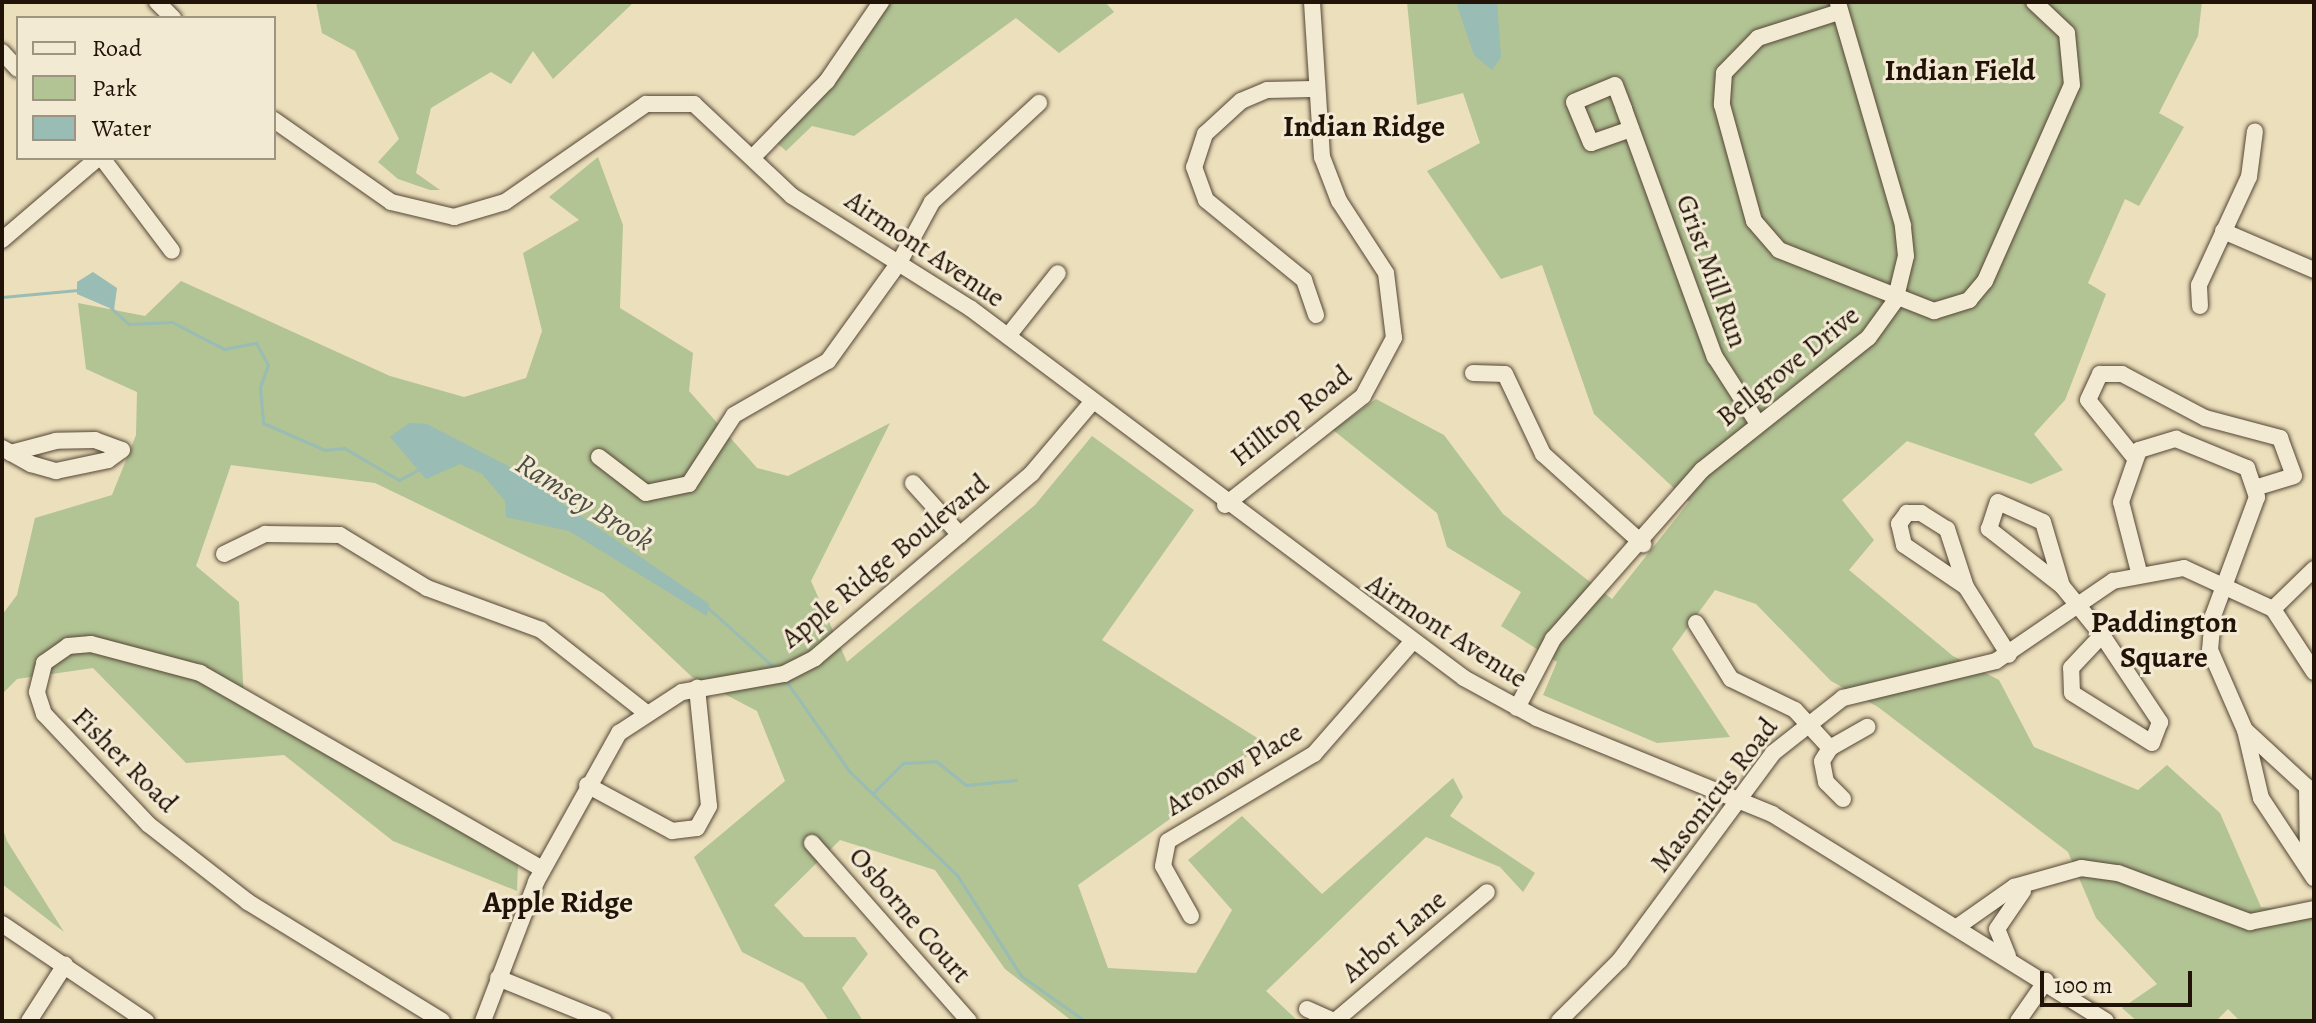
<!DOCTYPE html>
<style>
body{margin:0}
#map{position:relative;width:2316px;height:1023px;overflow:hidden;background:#ecdfbb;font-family:Alegreya,serif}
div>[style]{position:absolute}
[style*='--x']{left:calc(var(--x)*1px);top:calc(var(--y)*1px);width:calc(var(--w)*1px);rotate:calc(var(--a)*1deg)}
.green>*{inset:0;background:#b2c394}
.water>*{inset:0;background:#99bcb4}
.stream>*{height:3px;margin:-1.5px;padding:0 1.5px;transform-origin:1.5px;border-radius:1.5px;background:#99bcb4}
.roads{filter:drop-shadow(0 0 2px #544636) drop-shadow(0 0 2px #544636)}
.minor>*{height:16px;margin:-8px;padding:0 8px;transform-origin:8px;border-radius:8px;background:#f3ead3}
span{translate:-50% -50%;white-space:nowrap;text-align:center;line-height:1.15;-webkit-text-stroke:6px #f3ead3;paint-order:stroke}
.street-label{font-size:28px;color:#221309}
.neighbourhood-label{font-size:30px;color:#221309;font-weight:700}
.water-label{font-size:30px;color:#4c4e45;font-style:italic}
.frame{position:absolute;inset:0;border:4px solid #221309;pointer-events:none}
.legend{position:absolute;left:16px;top:16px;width:260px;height:144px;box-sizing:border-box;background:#f3ead3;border:2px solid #9f9482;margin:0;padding:10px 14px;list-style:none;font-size:24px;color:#221309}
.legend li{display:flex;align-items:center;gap:16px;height:40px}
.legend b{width:40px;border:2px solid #9f9482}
.scale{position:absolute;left:2040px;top:971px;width:152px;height:36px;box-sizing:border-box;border:4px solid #221309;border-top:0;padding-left:10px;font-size:24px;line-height:28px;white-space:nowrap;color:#221309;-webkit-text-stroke:6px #f3ead3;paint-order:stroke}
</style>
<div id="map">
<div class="green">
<div style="clip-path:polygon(316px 2px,634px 2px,553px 79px,533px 51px,511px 84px,491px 72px,431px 108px,416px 173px,440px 190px,430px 190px,398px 179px,378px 162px,399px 139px,355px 51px,322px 33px)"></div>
<div style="clip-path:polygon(881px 2px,1105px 2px,1114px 12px,1059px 53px,1016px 18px,854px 136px,812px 126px,786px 151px,769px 136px)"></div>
<div style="clip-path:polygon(1407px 2px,2202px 2px,2198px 36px,2159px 113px,2184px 127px,2139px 206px,2125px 199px,2088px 283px,2106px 294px,2065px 400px,2034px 434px,2063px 470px,2031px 484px,1907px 441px,1842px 500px,1874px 540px,1849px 570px,1953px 656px,1999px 680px,2034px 747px,2138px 790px,2167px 765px,2220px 813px,2261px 907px,2314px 913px,2314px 1021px,2240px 1021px,2228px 1009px,2216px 1021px,2137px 1021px,2122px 1008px,2157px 984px,2096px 918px,2068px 852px,1878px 707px,1831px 681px,1756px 604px,1715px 590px,1672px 649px,1730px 737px,1657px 743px,1543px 695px,1557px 662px,1501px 626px,1521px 592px,1447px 547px,1437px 513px,1333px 430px,1376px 399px,1444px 435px,1503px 514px,1612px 599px,1689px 502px,1594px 414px,1542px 265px,1501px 279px,1427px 171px,1480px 143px,1463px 93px,1417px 105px)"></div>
<div style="clip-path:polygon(598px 157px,623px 225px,620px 308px,693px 353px,689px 391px,757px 468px,788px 476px,890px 423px,811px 581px,847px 662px,1035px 505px,1092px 436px,1194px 510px,1102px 640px,1262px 741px,1220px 783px,1078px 885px,1108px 968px,1196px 973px,1232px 910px,1188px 860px,1242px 816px,1322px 894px,1453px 778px,1463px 797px,1450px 816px,1535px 873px,1523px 892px,1500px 867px,1426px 837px,1266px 991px,1298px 1021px,1072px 1021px,1005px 969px,935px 870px,840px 840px,774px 905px,804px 937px,855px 937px,868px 954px,842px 988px,863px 1021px,829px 1021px,803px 983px,742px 952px,694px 857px,785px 781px,757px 711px,692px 677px,603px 593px,375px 483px,231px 465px,196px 566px,239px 602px,244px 702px,518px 864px,517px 891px,393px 841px,284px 755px,186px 763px,93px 668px,17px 679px,2px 694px,2px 615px,17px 595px,35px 518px,112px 495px,136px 435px,137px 392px,86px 369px,78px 303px,145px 316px,181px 281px,390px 376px,464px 397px,526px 378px,542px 331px,523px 253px,579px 220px,549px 197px)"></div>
<div style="clip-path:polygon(2px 826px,7px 841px,64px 932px,2px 884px)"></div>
</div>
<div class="water">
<div style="clip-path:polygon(1456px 2px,1497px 2px,1501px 57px,1492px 70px,1474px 55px)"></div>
<div style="clip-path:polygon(93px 272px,117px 288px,114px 310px,77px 294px,77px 282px)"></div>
<div style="clip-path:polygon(409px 423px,427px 424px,508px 466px,709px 604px,707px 616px,569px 531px,506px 517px,505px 501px,482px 474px,460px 464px,426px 479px,390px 437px)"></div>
</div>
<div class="stream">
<div style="--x:2;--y:297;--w:76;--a:-5.3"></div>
<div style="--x:111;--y:308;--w:24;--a:42"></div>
<div style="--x:129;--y:324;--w:43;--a:-2.7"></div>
<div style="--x:172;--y:322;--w:59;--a:27.4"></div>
<div style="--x:224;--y:349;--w:33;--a:-11"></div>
<div style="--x:256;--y:343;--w:25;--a:61"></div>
<div style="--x:268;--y:365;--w:23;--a:110"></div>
<div style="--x:260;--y:387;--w:36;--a:85"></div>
<div style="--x:263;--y:423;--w:68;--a:23.5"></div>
<div style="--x:325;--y:450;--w:19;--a:-6"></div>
<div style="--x:344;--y:448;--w:64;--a:30.2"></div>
<div style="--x:399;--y:480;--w:24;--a:-28"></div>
<div style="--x:708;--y:608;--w:91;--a:41.9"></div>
<div style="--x:786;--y:681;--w:111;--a:54.9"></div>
<div style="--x:850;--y:772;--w:149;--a:43.9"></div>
<div style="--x:957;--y:875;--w:120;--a:57.6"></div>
<div style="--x:1021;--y:976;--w:78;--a:35.1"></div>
<div style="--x:874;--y:792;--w:41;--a:-45"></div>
<div style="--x:903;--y:763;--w:33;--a:-3"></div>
<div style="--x:936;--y:761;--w:38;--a:39"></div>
<div style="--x:966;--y:785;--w:50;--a:-5.7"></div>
</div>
<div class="roads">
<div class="minor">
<div style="--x:157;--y:2;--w:23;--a:45"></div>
<div style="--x:1839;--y:12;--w:85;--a:162.2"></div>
<div style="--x:1758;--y:38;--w:49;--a:134.2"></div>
<div style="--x:1724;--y:73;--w:32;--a:94"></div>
<div style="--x:1722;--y:105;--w:120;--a:74.6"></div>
<div style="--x:1754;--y:221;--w:38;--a:49"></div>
<div style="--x:1779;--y:250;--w:167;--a:21.5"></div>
<div style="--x:1934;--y:311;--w:37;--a:-17"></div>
<div style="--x:1969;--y:300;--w:25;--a:-50"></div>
<div style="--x:1985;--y:281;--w:214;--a:-66.1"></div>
<div style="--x:2072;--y:85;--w:52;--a:-95.5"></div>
<div style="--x:2067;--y:33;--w:45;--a:-136.8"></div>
<div style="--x:2;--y:52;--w:23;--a:47"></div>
<div style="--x:1312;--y:89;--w:45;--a:178.7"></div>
<div style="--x:1267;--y:90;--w:28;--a:157"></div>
<div style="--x:1241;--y:101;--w:49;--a:137.5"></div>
<div style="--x:1205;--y:134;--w:35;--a:108"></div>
<div style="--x:1194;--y:167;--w:35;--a:70"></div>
<div style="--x:1206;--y:200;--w:127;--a:39.2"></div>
<div style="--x:1304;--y:280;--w:37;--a:71"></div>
<div style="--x:274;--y:120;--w:143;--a:35"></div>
<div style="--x:391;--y:202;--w:65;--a:13.4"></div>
<div style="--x:454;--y:217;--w:53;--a:-16.4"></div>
<div style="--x:505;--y:202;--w:172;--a:-34.8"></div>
<div style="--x:646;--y:104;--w:48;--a:0"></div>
<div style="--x:694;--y:104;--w:134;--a:43.2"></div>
<div style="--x:792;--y:196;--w:210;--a:32.2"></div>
<div style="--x:970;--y:308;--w:617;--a:36.83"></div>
<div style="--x:1464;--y:678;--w:83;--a:28.7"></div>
<div style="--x:1537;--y:718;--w:254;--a:22.2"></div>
<div style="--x:1772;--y:814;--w:393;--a:31.8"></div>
<div style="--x:1631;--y:129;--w:42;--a:160.7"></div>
<div style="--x:1591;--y:143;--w:44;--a:-112.5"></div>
<div style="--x:1574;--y:102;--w:44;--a:-22.5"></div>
<div style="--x:1615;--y:85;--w:26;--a:69"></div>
<div style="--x:1624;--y:109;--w:264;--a:69.9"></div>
<div style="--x:1715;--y:357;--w:80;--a:57.3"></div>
<div style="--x:754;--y:156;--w:105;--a:-45.8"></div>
<div style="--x:827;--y:81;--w:96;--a:-55.6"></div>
<div style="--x:102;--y:158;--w:116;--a:53"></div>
<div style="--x:2223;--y:231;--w:99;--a:23.2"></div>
<div style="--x:2;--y:240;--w:126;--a:-40.5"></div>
<div style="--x:2200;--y:306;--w:21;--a:-93"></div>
<div style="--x:2199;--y:285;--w:119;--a:-65.2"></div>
<div style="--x:2249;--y:177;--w:46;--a:-82.6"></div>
<div style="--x:1008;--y:336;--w:80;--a:-51.6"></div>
<div style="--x:1473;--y:373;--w:32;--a:2"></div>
<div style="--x:1505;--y:374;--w:89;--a:64.6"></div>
<div style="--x:1543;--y:454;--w:135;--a:42"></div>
<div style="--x:2;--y:448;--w:10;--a:29"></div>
<div style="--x:11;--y:453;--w:23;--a:29"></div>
<div style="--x:31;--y:464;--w:26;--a:16"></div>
<div style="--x:56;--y:471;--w:53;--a:-11.9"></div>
<div style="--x:108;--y:460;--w:17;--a:-36"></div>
<div style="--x:122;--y:450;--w:29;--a:-160"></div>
<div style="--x:95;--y:440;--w:39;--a:179"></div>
<div style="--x:56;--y:441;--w:47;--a:165.1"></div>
<div style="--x:599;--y:457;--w:59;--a:37.5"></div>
<div style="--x:646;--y:493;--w:44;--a:-11.8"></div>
<div style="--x:689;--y:484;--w:82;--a:-56.9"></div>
<div style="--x:734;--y:415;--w:108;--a:-29.9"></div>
<div style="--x:828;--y:361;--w:123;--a:-54.2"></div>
<div style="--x:900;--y:261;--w:67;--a:-61.5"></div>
<div style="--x:932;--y:202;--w:146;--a:-42.8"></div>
<div style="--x:2134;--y:457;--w:73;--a:-128.9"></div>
<div style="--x:2088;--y:400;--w:29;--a:-65"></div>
<div style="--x:2100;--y:374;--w:22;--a:0"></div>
<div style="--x:2122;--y:374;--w:94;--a:27.9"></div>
<div style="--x:2205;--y:418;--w:78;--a:14.9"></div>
<div style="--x:2280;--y:438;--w:40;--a:69.8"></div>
<div style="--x:2294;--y:476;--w:39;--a:163"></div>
<div style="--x:913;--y:483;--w:70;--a:47.9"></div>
<div style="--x:1998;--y:502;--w:49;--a:24"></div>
<div style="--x:2043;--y:522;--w:67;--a:73.5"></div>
<div style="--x:2062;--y:586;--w:93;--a:-142"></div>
<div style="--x:1989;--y:529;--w:28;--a:-72"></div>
<div style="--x:1225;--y:505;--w:176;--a:-38.3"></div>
<div style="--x:1363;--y:396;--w:66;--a:-61.9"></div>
<div style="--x:1394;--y:338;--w:65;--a:-97"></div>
<div style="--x:1386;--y:273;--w:86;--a:-123.1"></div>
<div style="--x:1339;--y:201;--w:47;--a:-111.1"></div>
<div style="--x:1322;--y:157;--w:155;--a:-93.7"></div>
<div style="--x:1907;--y:513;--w:14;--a:0"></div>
<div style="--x:1921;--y:513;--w:31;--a:32"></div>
<div style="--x:1947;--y:529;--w:61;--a:71.9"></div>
<div style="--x:1966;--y:587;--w:75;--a:-145.9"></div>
<div style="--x:1904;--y:545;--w:22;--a:-103"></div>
<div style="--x:1899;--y:524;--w:14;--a:-54"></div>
<div style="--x:224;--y:554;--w:46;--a:-26"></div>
<div style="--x:265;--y:534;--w:75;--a:0.8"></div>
<div style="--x:340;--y:535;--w:102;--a:31.3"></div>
<div style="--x:427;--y:588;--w:121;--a:20.2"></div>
<div style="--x:541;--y:630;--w:131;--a:38.2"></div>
<div style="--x:2139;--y:572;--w:72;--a:-104.4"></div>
<div style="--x:2121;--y:502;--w:55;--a:-70.9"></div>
<div style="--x:2139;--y:450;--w:39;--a:-17"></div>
<div style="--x:2176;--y:439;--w:77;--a:22.2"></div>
<div style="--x:2247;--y:468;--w:31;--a:71"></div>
<div style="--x:2257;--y:497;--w:127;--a:110.3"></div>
<div style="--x:2213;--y:616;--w:34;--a:95"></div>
<div style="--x:2210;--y:650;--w:87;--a:66.4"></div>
<div style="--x:2245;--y:730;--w:84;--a:42.6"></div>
<div style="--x:2307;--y:787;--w:75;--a:89.2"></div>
<div style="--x:2062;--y:586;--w:63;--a:50.8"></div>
<div style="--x:1966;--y:587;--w:80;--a:57.7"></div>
<div style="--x:2273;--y:609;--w:57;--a:-44.3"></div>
<div style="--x:1696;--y:623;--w:66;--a:58"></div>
<div style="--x:1731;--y:679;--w:71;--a:25.8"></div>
<div style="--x:1795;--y:710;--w:52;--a:47.4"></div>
<div style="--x:2102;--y:635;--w:105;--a:56.3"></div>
<div style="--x:2160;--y:722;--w:22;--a:111"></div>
<div style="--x:2152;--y:743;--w:94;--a:-148"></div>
<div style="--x:2072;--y:693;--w:25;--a:-92"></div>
<div style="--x:2071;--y:668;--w:45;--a:-46.8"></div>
<div style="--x:1517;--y:708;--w:78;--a:-62.4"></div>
<div style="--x:1553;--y:639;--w:225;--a:-48.6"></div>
<div style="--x:1702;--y:470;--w:213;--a:-38.5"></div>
<div style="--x:1869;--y:337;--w:44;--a:-54.2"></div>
<div style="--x:1895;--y:301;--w:46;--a:-76.3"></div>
<div style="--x:1906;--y:256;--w:31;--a:-96"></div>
<div style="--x:1903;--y:225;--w:232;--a:-106.3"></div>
<div style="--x:2245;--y:730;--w:70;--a:76.8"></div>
<div style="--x:2261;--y:798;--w:96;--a:56.5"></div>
<div style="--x:587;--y:785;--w:97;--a:28.4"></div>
<div style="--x:672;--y:831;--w:25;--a:-7"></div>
<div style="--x:697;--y:828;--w:25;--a:-61"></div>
<div style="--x:709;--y:806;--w:119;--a:-95.8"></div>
<div style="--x:1843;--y:799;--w:24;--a:-135"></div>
<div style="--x:1826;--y:782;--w:21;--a:-101"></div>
<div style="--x:1822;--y:761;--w:15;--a:-58"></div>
<div style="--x:1830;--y:748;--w:43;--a:-29.6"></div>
<div style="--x:812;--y:843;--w:237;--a:48.6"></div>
<div style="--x:1191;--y:916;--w:57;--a:-119.2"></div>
<div style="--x:1163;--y:866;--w:25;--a:-79"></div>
<div style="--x:1168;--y:841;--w:170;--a:-30.8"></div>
<div style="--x:1314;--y:754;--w:149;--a:-48.8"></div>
<div style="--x:2;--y:924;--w:174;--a:34"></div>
<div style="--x:1957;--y:927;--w:70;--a:-35.1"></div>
<div style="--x:2014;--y:887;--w:70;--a:-15.8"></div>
<div style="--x:2081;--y:868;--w:37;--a:8"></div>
<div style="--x:2118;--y:873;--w:141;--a:20.4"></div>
<div style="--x:2250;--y:922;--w:65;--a:-11.5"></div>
<div style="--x:2008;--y:956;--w:29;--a:-112"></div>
<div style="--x:1997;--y:929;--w:46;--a:-55.6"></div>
<div style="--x:498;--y:978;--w:114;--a:22.1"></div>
<div style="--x:1307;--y:1009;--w:30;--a:24"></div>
<div style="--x:29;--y:1021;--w:67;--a:-57.3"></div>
<div style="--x:442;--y:1021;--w:228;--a:-148.5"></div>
<div style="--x:248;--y:902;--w:125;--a:-142.1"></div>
<div style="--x:149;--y:825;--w:153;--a:-133.4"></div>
<div style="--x:44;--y:714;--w:23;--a:-108"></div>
<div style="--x:37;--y:692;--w:30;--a:-76"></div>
<div style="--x:44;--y:663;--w:29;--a:-35"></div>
<div style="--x:68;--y:646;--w:23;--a:-5"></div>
<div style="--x:91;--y:644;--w:113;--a:14.9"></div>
<div style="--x:200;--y:673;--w:394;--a:29.8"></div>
<div style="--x:483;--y:1021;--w:149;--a:-69.1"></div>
<div style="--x:536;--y:882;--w:171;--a:-60.9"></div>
<div style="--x:619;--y:733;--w:75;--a:-33.1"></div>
<div style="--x:682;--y:692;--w:104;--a:-10"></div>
<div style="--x:784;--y:674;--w:35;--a:-27"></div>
<div style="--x:815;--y:658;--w:285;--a:-40.4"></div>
<div style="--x:1032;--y:473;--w:94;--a:-49.7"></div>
<div style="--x:1335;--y:1021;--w:199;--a:-40.3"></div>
<div style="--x:1559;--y:1021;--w:86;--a:-45"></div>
<div style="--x:1620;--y:960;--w:257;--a:-53.5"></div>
<div style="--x:1773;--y:753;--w:89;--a:-38.2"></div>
<div style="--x:1843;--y:698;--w:157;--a:-13.6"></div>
<div style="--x:1996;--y:661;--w:142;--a:-34.4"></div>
<div style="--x:2113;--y:581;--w:72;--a:-10.4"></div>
<div style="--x:2184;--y:568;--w:98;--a:24.7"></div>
<div style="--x:2273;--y:609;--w:75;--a:56.9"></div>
<div style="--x:2018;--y:1021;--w:49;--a:-55"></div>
</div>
</div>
<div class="street-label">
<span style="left:925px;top:249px;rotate:34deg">Airmont Avenue</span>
<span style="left:1712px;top:271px;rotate:70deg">Grist Mill Run</span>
<span style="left:1788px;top:366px;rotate:-39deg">Bellgrove Drive</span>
<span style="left:1291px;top:416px;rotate:-38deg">Hilltop Road</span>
<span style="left:885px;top:561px;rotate:-39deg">Apple Ridge Boulevard</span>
<span style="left:1447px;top:631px;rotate:33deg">Airmont Avenue</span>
<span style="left:125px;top:760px;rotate:45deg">Fisher Road</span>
<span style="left:1234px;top:769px;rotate:-31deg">Aronow Place</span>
<span style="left:1714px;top:795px;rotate:-52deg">Masonicus Road</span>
<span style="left:910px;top:915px;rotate:49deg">Osborne Court</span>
<span style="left:1394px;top:936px;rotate:-40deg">Arbor Lane</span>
</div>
<div class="neighbourhood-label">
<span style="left:1960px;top:70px">Indian Field</span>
<span style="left:1364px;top:126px">Indian Ridge</span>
<span style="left:2164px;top:639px">Paddington<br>Square</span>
<span style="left:558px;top:902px">Apple Ridge</span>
</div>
<div class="water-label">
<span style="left:585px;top:502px;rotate:32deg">Ramsey Brook</span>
</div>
<div class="frame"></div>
<ul class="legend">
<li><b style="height:10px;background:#f3ead3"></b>Road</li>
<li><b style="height:22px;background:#b2c394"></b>Park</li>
<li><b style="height:22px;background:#99bcb4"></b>Water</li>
</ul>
<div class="scale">100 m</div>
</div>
